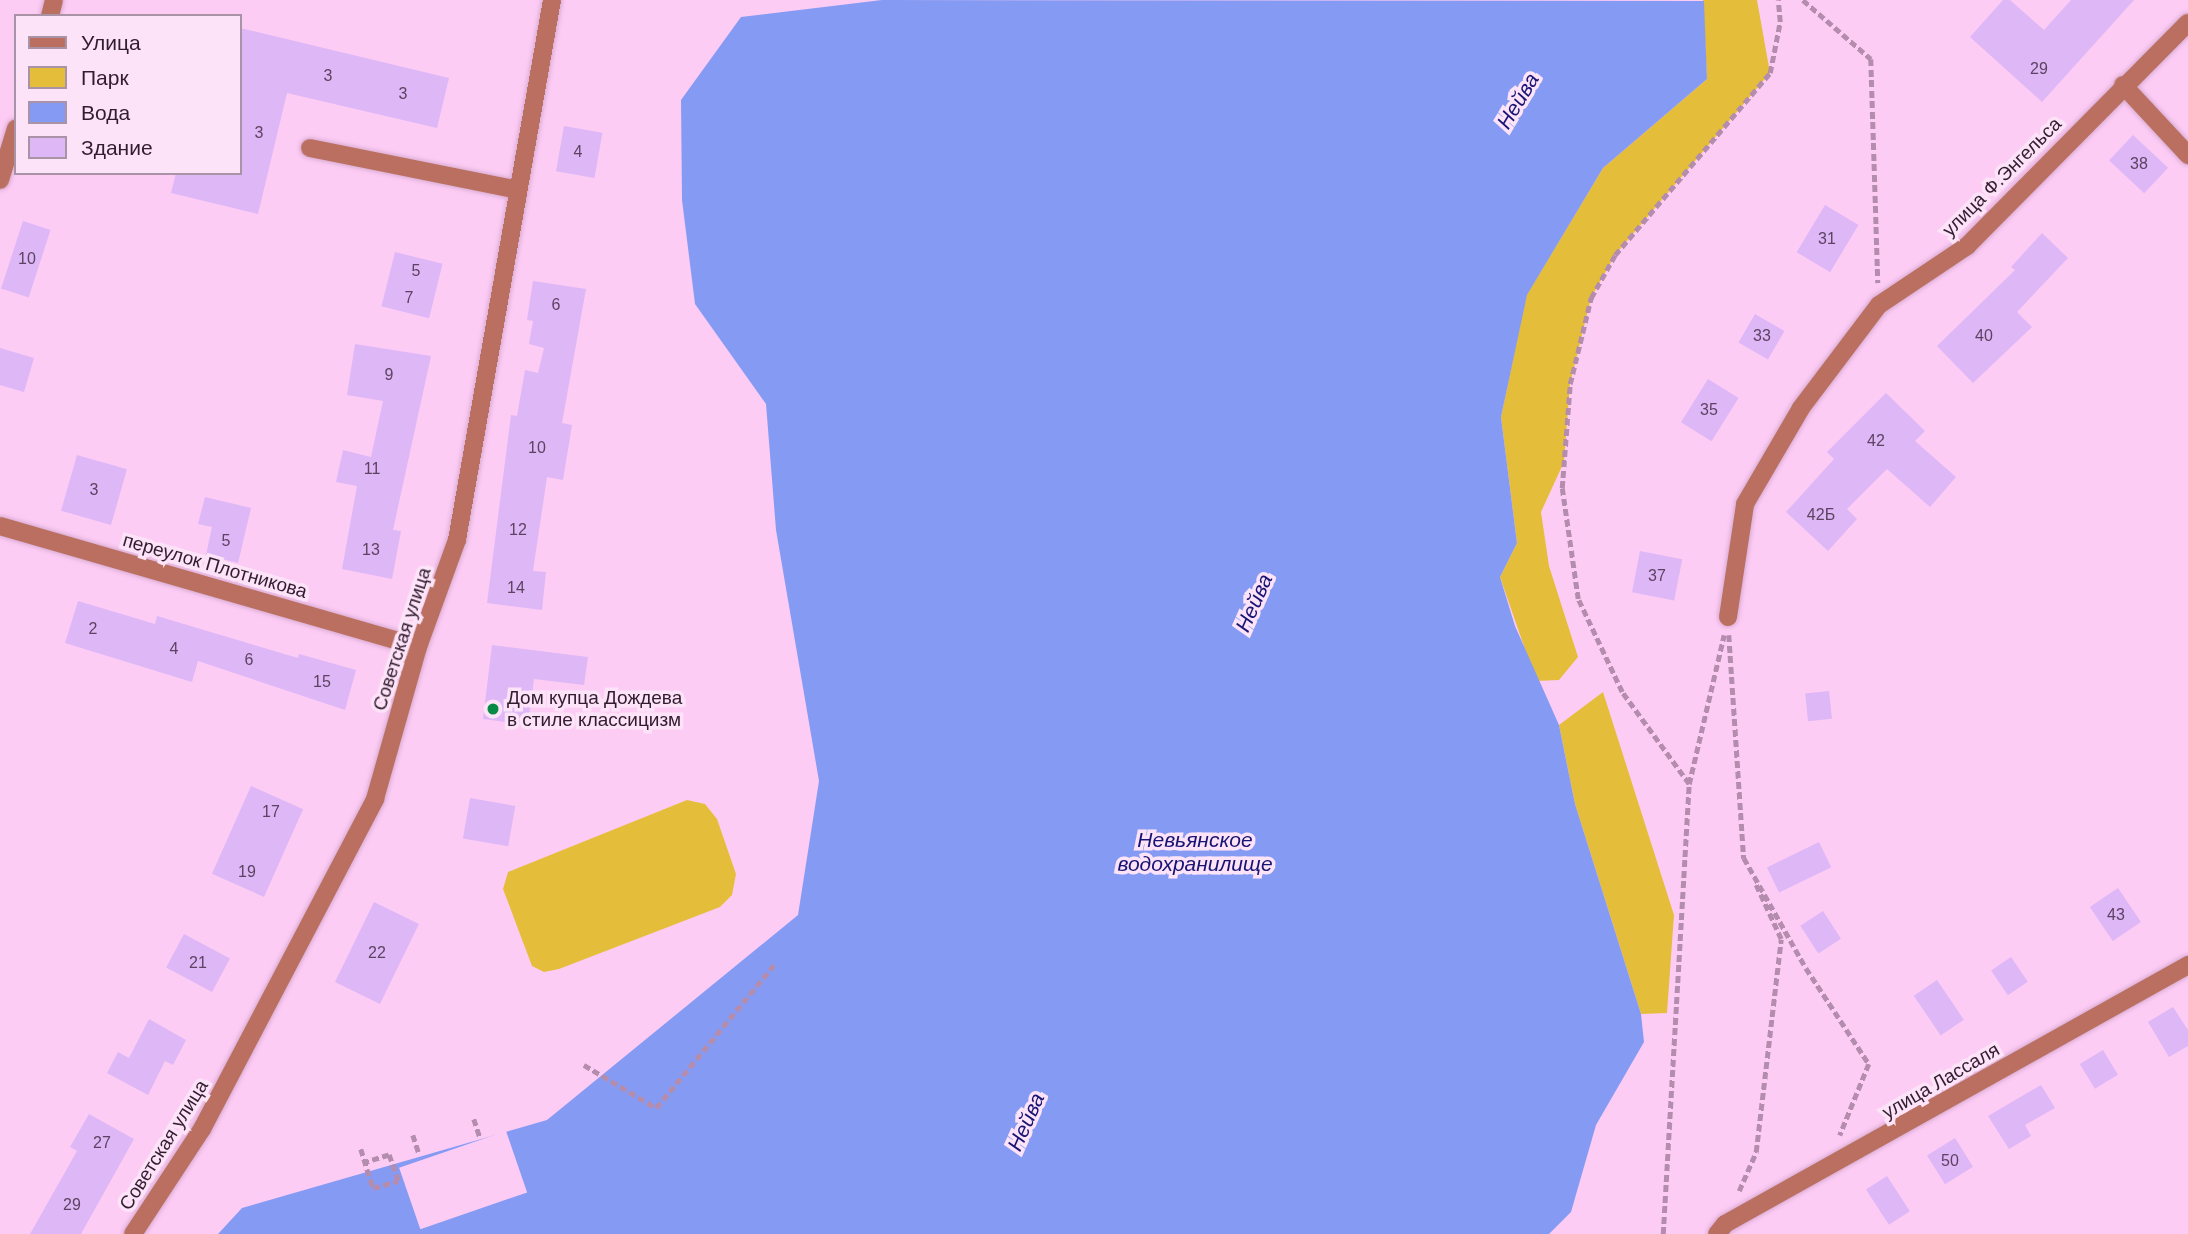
<!DOCTYPE html>
<meta charset="utf-8">
<style>
body{margin:0}
#map{position:relative;width:2188px;height:1234px;overflow:hidden;background:#fdccf5;font-family:Helvetica,sans-serif}
div>[style]{position:absolute}
[style*='--x']{left:calc(var(--x)*1px);top:calc(var(--y)*1px);width:calc(var(--w)*1px);rotate:calc(var(--a)*1deg)}
.green>*{inset:0;background:#e4be3b}
.water>*{inset:0;background:#859bf3}
.pier>*{inset:0;background:#fdccf5;transform-origin:0 0}
.building>*{inset:0;background:#deb7f7;transform-origin:0 0}
.path>*{height:4.5px;margin-top:-2.25px;transform-origin:0;background:repeating-linear-gradient(90deg,#b48cae 0 7px,transparent 0 10.5px)}
.roads{filter:drop-shadow(0 0 2px #d8acd1) drop-shadow(0 0 2px #d8acd1)}
.minor>*{height:18px;margin:-9px;padding:0 9px;transform-origin:9px;border-radius:9px;background:#bb6f60}
.dots>*{width:19px;height:19px;translate:-50% -50%;box-sizing:border-box;border:4px solid #fce3f7;border-radius:50%}
span{translate:-50% -50%;white-space:nowrap;text-align:center;line-height:1.15;-webkit-text-stroke:7px #fce3f7;paint-order:stroke}
.number-label{font-size:16px;color:#5d4361}
.number-label span{-webkit-text-stroke-width:0}
.street-label{font-size:19px;color:#321c2f}
.poi-label{font-size:19px;color:#321c2f}
.left{translate:0 -50%;text-align:left}
.water-label{font-size:21px;color:#171474;font-style:italic}
.legend{position:absolute;left:14px;top:14px;width:228px;height:161px;box-sizing:border-box;background:#fce3f7;border:2px solid #ab93a7;margin:0;padding:9px 12px;list-style:none;font-size:21px;color:#321c2f}
.legend li{display:flex;align-items:center;gap:14px;height:35px}
.legend b{width:35px;border:2px solid #ab93a7}
</style>
<div id="map">
<div class="green">
<div style="clip-path:polygon(1703px 0,1757px 0,1770px 73px,1615px 255px,1591px 298px,1570px 384px,1564px 462px,1541px 512px,1549px 566px,1578px 657px,1559px 680px,1536px 681px,1500px 577px,1517px 543px,1501px 417px,1526px 296px,1603px 168px,1707px 79px)"></div>
<div style="clip-path:polygon(1603px 692px,1674px 915px,1667px 1013px,1641px 1014px,1575px 804px,1559px 725px)"></div>
<div style="clip-path:polygon(687px 800px,705px 804px,717px 819px,736px 874px,732px 895px,720px 907px,559px 969px,544px 972px,532px 966px,503px 889px,508px 872px)"></div>
</div>
<div class="water">
<div style="clip-path:polygon(882px 0,1704px 1px,1707px 79px,1603px 168px,1527px 295px,1501px 417px,1517px 543px,1500px 577px,1515px 626px,1559px 725px,1575px 804px,1641px 1014px,1644px 1042px,1596px 1125px,1571px 1212px,1549px 1234px,218px 1234px,242px 1208px,547px 1120px,798px 915px,819px 781px,776px 530px,766px 404px,695px 304px,682px 200px,681px 100px,741px 17px)"></div>
</div>
<div class="pier">
<div style="left:506px;top:1131px;width:65px;height:113px;rotate:71deg"></div>
</div>
<div class="building">
<div style="clip-path:polygon(2003px 0,2010px 0,2044px 30px,2071px 0,2134px 0,2042px 102px,1970px 37px)"></div>
<div style="clip-path:polygon(240px 28px,449px 78px,437px 128px,287px 93px,258px 214px,171px 193px,176px 173px,240px 173px)"></div>
<div style="left:564px;top:126px;width:39px;height:46px;rotate:10deg"></div>
<div style="left:2133px;top:135px;width:48px;height:35px;rotate:43deg"></div>
<div style="left:1825px;top:205px;width:39px;height:55px;rotate:31deg"></div>
<div style="left:23px;top:221px;width:29px;height:71px;rotate:18deg"></div>
<div style="clip-path:polygon(2042px 233px,2068px 258px,2017px 312px,2032px 327px,1973px 383px,1937px 346px,2015px 270px,2011px 267px)"></div>
<div style="left:395px;top:252px;width:49px;height:56px;rotate:14deg"></div>
<div style="clip-path:polygon(533px 281px,586px 289px,562px 423px,572px 425px,563px 480px,547px 477px,533px 571px,546px 572px,542px 610px,487px 603px,511px 415px,517px 416px,525px 370px,538px 373px,544px 348px,529px 344px,533px 321px,527px 320px)"></div>
<div style="left:1755px;top:314px;width:34px;height:33px;rotate:30deg"></div>
<div style="clip-path:polygon(355px 344px,431px 356px,393px 530px,401px 531px,392px 579px,342px 569px,357px 486px,336px 482px,343px 450px,371px 457px,383px 401px,347px 395px)"></div>
<div style="clip-path:polygon(0 348px,34px 358px,24px 392px,0 385px)"></div>
<div style="left:1708px;top:379px;width:36px;height:51px;rotate:32deg"></div>
<div style="clip-path:polygon(1886px 393px,1925px 431px,1915px 441px,1956px 477px,1930px 507px,1887px 469px,1847px 509px,1857px 519px,1828px 551px,1786px 512px,1834px 459px,1827px 452px)"></div>
<div style="left:77px;top:455px;width:52px;height:58px;rotate:16deg"></div>
<div style="clip-path:polygon(205px 497px,251px 508px,238px 563px,206px 555px,212px 527px,198px 524px)"></div>
<div style="left:1640px;top:551px;width:43px;height:42px;rotate:11deg"></div>
<div style="clip-path:polygon(78px 601px,155px 624px,157px 616px,298px 658px,299px 654px,356px 670px,345px 710px,198px 661px,192px 682px,65px 643px)"></div>
<div style="clip-path:polygon(492px 645px,588px 657px,584px 685px,534px 679px,528px 725px,483px 719px)"></div>
<div style="left:1829px;top:691px;width:28px;height:24px;rotate:84deg"></div>
<div style="left:251px;top:786px;width:57px;height:96px;rotate:24deg"></div>
<div style="left:470px;top:798px;width:46px;height:41px;rotate:10deg"></div>
<div style="left:1819px;top:842px;width:28px;height:58px;rotate:64deg"></div>
<div style="left:2118px;top:888px;width:41px;height:34px;rotate:56deg"></div>
<div style="left:374px;top:902px;width:50px;height:89px;rotate:26deg"></div>
<div style="left:1823px;top:911px;width:33px;height:27px;rotate:57deg"></div>
<div style="left:184px;top:934px;width:52px;height:38px;rotate:28deg"></div>
<div style="left:2011px;top:957px;width:30px;height:24px;rotate:56deg"></div>
<div style="left:1937px;top:980px;width:48px;height:28px;rotate:56deg"></div>
<div style="clip-path:polygon(2173px 1007px,2188px 1030px,2188px 1046px,2169px 1057px,2148px 1022px)"></div>
<div style="clip-path:polygon(149px 1019px,186px 1040px,173px 1065px,165px 1061px,148px 1095px,107px 1073px,118px 1052px,129px 1058px)"></div>
<div style="left:2103px;top:1050px;width:29px;height:27px;rotate:59deg"></div>
<div style="clip-path:polygon(2041px 1085px,2055px 1108px,2025px 1125px,2031px 1136px,2009px 1149px,1988px 1116px)"></div>
<div style="clip-path:polygon(89px 1114px,134px 1139px,81px 1234px,30px 1234px,77px 1151px,70px 1147px)"></div>
<div style="left:1955px;top:1138px;width:34px;height:33px;rotate:58deg"></div>
<div style="left:1887px;top:1176px;width:42px;height:25px;rotate:57deg"></div>
</div>
<div class="path">
<div style="--x:1803;--y:0;--w:90;--a:40.9"></div>
<div style="--x:1871;--y:59;--w:224;--a:88.2"></div>
<div style="--x:1729;--y:635;--w:224;--a:86.2"></div>
<div style="--x:1744;--y:858;--w:126;--a:60.6"></div>
<div style="--x:1806;--y:968;--w:115;--a:56.7"></div>
<div style="--x:1869;--y:1064;--w:77;--a:112.2"></div>
<div style="--x:1689;--y:784;--w:114;--a:-126.1"></div>
<div style="--x:1622;--y:692;--w:103;--a:-115.3"></div>
<div style="--x:1578;--y:599;--w:112;--a:-98.2"></div>
<div style="--x:1562;--y:488;--w:104;--a:-85.6"></div>
<div style="--x:1570;--y:384;--w:89;--a:-76.3"></div>
<div style="--x:1591;--y:298;--w:49;--a:-60.8"></div>
<div style="--x:1615;--y:255;--w:239;--a:-49.6"></div>
<div style="--x:1770;--y:73;--w:52;--a:-78.9"></div>
<div style="--x:1780;--y:22;--w:22;--a:-95"></div>
<div style="--x:584;--y:1065;--w:84;--a:30.8"></div>
<div style="--x:656;--y:1108;--w:185;--a:-50.5"></div>
<div style="--x:474;--y:1119;--w:20;--a:72"></div>
<div style="--x:413;--y:1135;--w:20;--a:72"></div>
<div style="--x:361;--y:1149;--w:41;--a:72.9"></div>
<div style="--x:373;--y:1188;--w:26;--a:-16"></div>
<div style="--x:398;--y:1181;--w:28;--a:-109"></div>
<div style="--x:389;--y:1155;--w:24;--a:163"></div>
<div style="--x:1739;--y:1191;--w:43;--a:-66.4"></div>
<div style="--x:1756;--y:1152;--w:214;--a:-83.3"></div>
<div style="--x:1781;--y:939;--w:60;--a:-114.8"></div>
<div style="--x:1663;--y:1234;--w:451;--a:-86.7"></div>
<div style="--x:1689;--y:784;--w:153;--a:-76.8"></div>
</div>
<div class="roads">
<div class="minor">
<div style="--x:50;--y:16;--w:16;--a:-76"></div>
<div style="--x:2123;--y:85;--w:96;--a:47.1"></div>
<div style="--x:310;--y:148;--w:212;--a:11.4"></div>
<div style="--x:0;--y:180;--w:54;--a:-72.9"></div>
<div style="--x:0;--y:526;--w:435;--a:16.1"></div>
<div style="--x:1728;--y:617;--w:114;--a:-81.4"></div>
<div style="--x:1745;--y:504;--w:111;--a:-59.7"></div>
<div style="--x:1801;--y:408;--w:129;--a:-52.9"></div>
<div style="--x:1879;--y:305;--w:106;--a:-33.8"></div>
<div style="--x:1967;--y:246;--w:314;--a:-45.3"></div>
<div style="--x:133;--y:1234;--w:126;--a:-56.7"></div>
<div style="--x:202;--y:1129;--w:373;--a:-62.3"></div>
<div style="--x:375;--y:799;--w:158;--a:-74.2"></div>
<div style="--x:418;--y:647;--w:114;--a:-70"></div>
<div style="--x:457;--y:540;--w:548;--a:-80.02"></div>
<div style="--x:1717;--y:1234;--w:13;--a:-51"></div>
<div style="--x:1725;--y:1224;--w:531;--a:-29.22"></div>
</div>
</div>
<div class="dots">
<div style="left:493px;top:709px;background:#068a46"></div>
</div>
<div class="number-label">
<span style="left:2039px;top:69px">29</span>
<span style="left:328px;top:76px">3</span>
<span style="left:403px;top:94px">3</span>
<span style="left:259px;top:133px">3</span>
<span style="left:578px;top:152px">4</span>
<span style="left:2139px;top:164px">38</span>
<span style="left:1827px;top:239px">31</span>
<span style="left:27px;top:259px">10</span>
<span style="left:416px;top:271px">5</span>
<span style="left:409px;top:298px">7</span>
<span style="left:556px;top:305px">6</span>
<span style="left:1762px;top:336px">33</span>
<span style="left:1984px;top:336px">40</span>
<span style="left:389px;top:375px">9</span>
<span style="left:1709px;top:410px">35</span>
<span style="left:1876px;top:441px">42</span>
<span style="left:537px;top:448px">10</span>
<span style="left:372px;top:469px">11</span>
<span style="left:94px;top:490px">3</span>
<span style="left:1821px;top:515px">42Б</span>
<span style="left:518px;top:530px">12</span>
<span style="left:226px;top:541px">5</span>
<span style="left:371px;top:550px">13</span>
<span style="left:1657px;top:576px">37</span>
<span style="left:516px;top:588px">14</span>
<span style="left:93px;top:629px">2</span>
<span style="left:174px;top:649px">4</span>
<span style="left:249px;top:660px">6</span>
<span style="left:322px;top:682px">15</span>
<span style="left:271px;top:812px">17</span>
<span style="left:247px;top:872px">19</span>
<span style="left:2116px;top:915px">43</span>
<span style="left:377px;top:953px">22</span>
<span style="left:198px;top:963px">21</span>
<span style="left:102px;top:1143px">27</span>
<span style="left:1950px;top:1161px">50</span>
<span style="left:72px;top:1205px">29</span>
</div>
<div class="street-label">
<span style="left:2002px;top:177px;rotate:-45deg">улица Ф.Энгельса</span>
<span style="left:215px;top:566px;rotate:16deg">переулок Плотникова</span>
<span style="left:402px;top:639px;rotate:-72deg">Советская улица</span>
<span style="left:1941px;top:1081px;rotate:-30deg">улица Лассаля</span>
<span style="left:164px;top:1145px;rotate:-58deg">Советская улица</span>
</div>
<div class="poi-label">
<span class="left" style="left:507px;top:709px">Дом купца Дождева<br>в стиле классицизм</span>
</div>
<div class="water-label">
<span style="left:1518px;top:101px;rotate:-59deg">Нейва</span>
<span style="left:1254px;top:603px;rotate:-66deg">Нейва</span>
<span style="left:1195px;top:852px">Невьянское<br>водохранилище</span>
<span style="left:1026px;top:1122px;rotate:-66deg">Нейва</span>
</div>
<ul class="legend">
<li><b style="height:9px;background:#bb6f60"></b>Улица</li>
<li><b style="height:19px;background:#e4be3b"></b>Парк</li>
<li><b style="height:19px;background:#859bf3"></b>Вода</li>
<li><b style="height:19px;background:#deb7f7"></b>Здание</li>
</ul>
</div>
